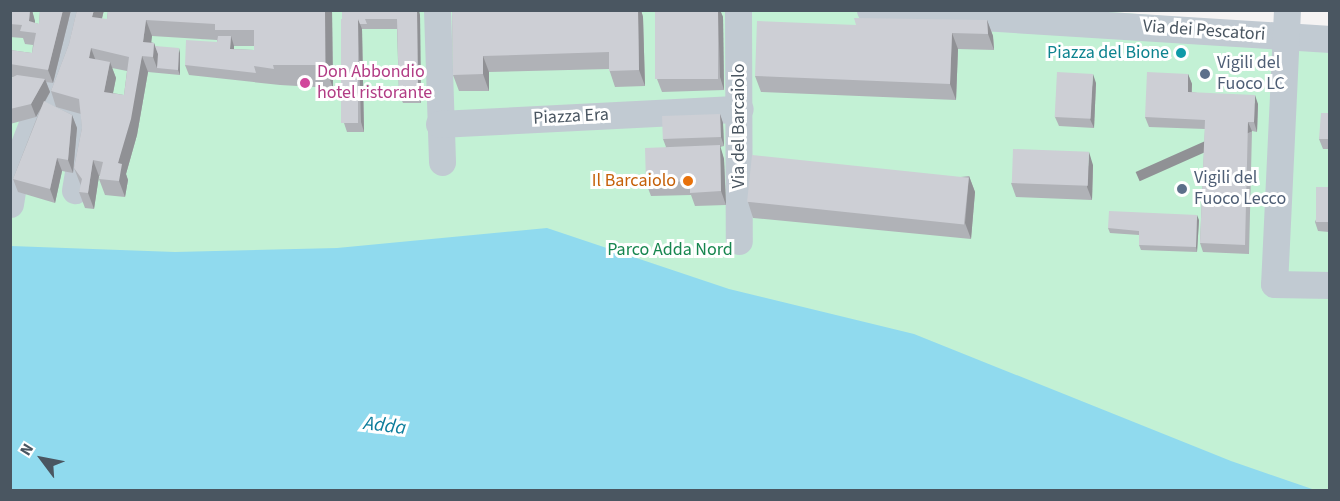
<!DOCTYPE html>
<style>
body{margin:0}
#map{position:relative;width:1340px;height:501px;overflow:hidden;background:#f5f3f3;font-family:"Source Sans 3",sans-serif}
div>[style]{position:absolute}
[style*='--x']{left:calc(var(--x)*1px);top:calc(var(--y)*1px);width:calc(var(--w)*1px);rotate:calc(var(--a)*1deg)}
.green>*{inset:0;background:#c3f1d5}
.water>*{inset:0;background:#90daee}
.street>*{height:27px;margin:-13.5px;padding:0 13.5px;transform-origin:13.5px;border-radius:13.5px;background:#c1cad2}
.wall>*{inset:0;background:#b0b2b7}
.shaded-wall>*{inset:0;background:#909195;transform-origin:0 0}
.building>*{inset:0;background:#cdcfd5;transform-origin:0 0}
.dots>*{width:16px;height:16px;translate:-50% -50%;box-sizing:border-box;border:3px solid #fff;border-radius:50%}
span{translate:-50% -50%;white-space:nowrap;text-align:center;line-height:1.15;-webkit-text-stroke:6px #fff;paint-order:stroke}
.street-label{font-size:18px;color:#4a5661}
.culture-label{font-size:18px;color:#0d838f}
.right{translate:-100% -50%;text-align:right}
.service-label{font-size:18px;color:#4e5e75}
.left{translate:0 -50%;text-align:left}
.hotel-label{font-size:18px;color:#b23c85}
.food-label{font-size:18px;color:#c56008}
.park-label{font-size:18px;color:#17864f}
.water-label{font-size:20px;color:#0c7c9b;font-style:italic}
.frame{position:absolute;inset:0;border:12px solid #4a5661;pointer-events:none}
.north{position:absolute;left:12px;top:429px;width:60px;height:60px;-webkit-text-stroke:4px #fff;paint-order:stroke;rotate:302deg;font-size:16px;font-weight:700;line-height:24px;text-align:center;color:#4a5661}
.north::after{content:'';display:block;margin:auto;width:21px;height:27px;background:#4a5661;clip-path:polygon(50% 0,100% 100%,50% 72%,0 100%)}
</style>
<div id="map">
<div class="green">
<div style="clip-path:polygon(1086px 10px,1329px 29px,1329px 490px,11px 490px,10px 11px)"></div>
</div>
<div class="water">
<div style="clip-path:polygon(547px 228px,729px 289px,914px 334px,1231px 461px,1315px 490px,11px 490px,11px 246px,175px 252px,337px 248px)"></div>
</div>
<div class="street">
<div style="--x:437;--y:10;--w:152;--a:88.1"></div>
<div style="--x:738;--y:10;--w:231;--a:89.8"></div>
<div style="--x:870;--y:10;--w:461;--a:3.6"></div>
<div style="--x:1287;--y:10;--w:274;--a:92.7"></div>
<div style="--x:1274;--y:284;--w:56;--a:1"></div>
<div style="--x:40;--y:106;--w:42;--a:22.3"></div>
<div style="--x:79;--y:122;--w:16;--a:72"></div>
<div style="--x:84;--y:137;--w:54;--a:99.6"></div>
<div style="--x:439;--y:124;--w:301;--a:-2.9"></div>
<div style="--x:10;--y:204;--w:39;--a:-81"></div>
<div style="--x:16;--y:165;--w:166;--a:-68.8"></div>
</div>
<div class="wall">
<div style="clip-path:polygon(10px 10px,32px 10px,35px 23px,39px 24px,40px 10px,71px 10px,53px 83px,46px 82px,50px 92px,45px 102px,72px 115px,77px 128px,73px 173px,62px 171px,55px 203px,18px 192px,13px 179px,41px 107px,36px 117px,10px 124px,10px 90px,12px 90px,13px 77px,10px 77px,10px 50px,32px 53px,33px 45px,25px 44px,23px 38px,10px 37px)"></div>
<div style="clip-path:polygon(evenodd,77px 10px,104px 10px,102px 19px,107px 19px,108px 10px,332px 10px,333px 88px,280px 85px,189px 75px,185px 65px,217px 42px,217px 40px,152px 36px,151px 42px,154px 43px,155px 46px,180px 53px,180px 75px,148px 72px,137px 135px,126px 174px,128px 180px,125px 197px,105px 195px,99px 179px,100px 176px,99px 176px,94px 209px,85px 208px,79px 192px,81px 186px,74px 168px,82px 128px,81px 114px,56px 107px,51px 91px,69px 44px,77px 10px,234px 46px,254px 46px,254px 50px,234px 49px,234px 46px,77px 10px,112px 68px,127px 71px,124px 95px,113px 93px,116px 78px,112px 68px)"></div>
<div style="clip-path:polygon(452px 10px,641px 10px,643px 17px,645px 86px,615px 87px,609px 69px,489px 72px,489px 91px,459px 91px,453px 75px)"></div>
<div style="clip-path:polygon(655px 10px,720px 10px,723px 17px,724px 90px,662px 92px,657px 79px)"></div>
<div style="clip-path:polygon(420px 15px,421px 103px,403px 103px,399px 94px,397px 29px,362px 29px,364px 132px,347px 132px,344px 123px,341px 19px)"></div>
<div style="clip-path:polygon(987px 20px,993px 36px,994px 50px,958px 49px,956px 100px,761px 92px,755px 76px,856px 25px)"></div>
<div style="clip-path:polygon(1188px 74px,1192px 84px,1192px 92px,1258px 104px,1257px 132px,1252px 131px,1249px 254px,1203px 252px,1200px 243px,1205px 129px,1149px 127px,1145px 117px)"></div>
<div style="clip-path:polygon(1096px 83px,1094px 128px,1059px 126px,1055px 117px)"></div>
<div style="clip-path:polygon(1329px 113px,1329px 149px,1323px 149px,1319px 139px)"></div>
<div style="clip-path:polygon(720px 114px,723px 123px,724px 146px,720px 147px,724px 159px,726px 205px,695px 206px,691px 195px,651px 196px,646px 183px,666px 147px,663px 139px)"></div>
<div style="clip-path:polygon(1093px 165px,1092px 200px,1016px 197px,1011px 183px)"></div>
<div style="clip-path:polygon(969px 176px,975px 192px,971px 239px,753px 218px,748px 202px)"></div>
<div style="clip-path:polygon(1329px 187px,1329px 232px,1318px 231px,1315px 222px)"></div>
<div style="clip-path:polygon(1199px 220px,1197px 252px,1141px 250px,1139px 245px,1139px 235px,1110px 233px,1108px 228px)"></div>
</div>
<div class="shaded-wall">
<div style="clip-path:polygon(30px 10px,32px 10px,35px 21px,34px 33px,29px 21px)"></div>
<div style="clip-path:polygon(63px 10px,71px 10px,53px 83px,48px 70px)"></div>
<div style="clip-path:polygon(94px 10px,104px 10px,98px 33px,92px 17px)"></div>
<div style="clip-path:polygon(325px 10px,332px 10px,333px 88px,326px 69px)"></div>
<div style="clip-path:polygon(417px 10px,419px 10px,420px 15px,421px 103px,418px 93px)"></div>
<div style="clip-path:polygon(638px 10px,641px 10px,643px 17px,645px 86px,639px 70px)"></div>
<div style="clip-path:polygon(718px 10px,720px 10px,723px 17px,724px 90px,720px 77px)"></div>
<div style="clip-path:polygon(358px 19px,362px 29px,364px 132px,361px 122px)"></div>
<div style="clip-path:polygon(146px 20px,152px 36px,150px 53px,143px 42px)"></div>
<div style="clip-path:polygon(987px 20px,993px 36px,994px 50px,988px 34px)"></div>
<div style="clip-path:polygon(952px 33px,958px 49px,956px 100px,950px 84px)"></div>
<div style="clip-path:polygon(231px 36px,234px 46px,234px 59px,230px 49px)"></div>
<div style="clip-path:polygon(154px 43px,160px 59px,157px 68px,153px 57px)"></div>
<div style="clip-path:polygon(91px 48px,97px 64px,89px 58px)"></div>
<div style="clip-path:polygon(179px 48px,180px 53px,180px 75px,178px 70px)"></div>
<div style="clip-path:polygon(142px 56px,148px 72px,137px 135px,126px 174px,128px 180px,125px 197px,119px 181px,118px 163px)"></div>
<div style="clip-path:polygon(483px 56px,489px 72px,489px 91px,483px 74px)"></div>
<div style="clip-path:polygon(110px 62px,116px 78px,110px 108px,104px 92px)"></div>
<div style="clip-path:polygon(1093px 74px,1096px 83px,1094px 128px,1090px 119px)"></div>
<div style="clip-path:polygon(1188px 74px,1192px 84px,1191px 101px,1188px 92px)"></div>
<div style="clip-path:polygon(45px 79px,50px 92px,36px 117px,31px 104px)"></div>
<div style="clip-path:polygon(1255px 95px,1258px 104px,1257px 132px,1254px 122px)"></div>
<div style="clip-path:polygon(720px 114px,723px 123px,724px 146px,721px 137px)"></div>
<div style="clip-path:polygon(72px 115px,77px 128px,73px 173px,68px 160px)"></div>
<div style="left:1248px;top:122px;width:10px;height:123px;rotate:66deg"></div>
<div style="clip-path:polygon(720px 145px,724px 159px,726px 205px,721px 191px)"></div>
<div style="clip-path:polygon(1089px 152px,1093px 165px,1092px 200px,1087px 187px)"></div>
<div style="clip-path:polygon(57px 158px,62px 171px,55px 203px,50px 189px)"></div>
<div style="clip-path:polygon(93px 160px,99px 176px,94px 209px,88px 193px)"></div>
<div style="clip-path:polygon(969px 176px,975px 192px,971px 239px,965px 223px)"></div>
<div style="clip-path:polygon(1197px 215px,1199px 220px,1197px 252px,1196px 247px)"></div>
</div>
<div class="building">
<div style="clip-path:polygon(10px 10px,30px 10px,29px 21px,39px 24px,40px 10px,63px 10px,48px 70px,10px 64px,10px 50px,32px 53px,36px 33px,20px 31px,22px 25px,10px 24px)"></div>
<div style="clip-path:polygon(evenodd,77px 10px,94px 10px,92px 17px,107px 19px,108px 10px,272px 10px,273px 65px,274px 69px,254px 66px,254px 30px,215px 30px,215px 24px,146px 20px,143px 42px,154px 43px,153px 57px,142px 56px,131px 119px,118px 163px,122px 164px,119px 181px,99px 179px,103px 162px,93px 160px,88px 193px,79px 192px,82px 179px,74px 168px,82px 128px,79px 99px,51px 91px,69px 44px,77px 10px,91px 48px,129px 57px,124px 95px,104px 92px,110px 62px,89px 58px,91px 48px)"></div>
<div style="left:272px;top:10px;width:53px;height:55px"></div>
<div style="clip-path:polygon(342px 10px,365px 10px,365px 19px,367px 24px,360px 24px,358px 19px,342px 19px)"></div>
<div style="clip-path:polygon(365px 10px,417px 10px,418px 93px,399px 94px,397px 19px,365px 19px)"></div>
<div style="clip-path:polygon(452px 10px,638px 10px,639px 70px,609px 71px,609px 52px,483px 56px,483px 74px,453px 75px)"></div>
<div style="left:655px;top:10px;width:63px;height:69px"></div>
<div style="clip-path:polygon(854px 18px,987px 20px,988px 34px,952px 33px,950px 84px,755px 76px,757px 21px,856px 25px)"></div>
<div style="left:341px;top:19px;width:17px;height:104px"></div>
<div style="clip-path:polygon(218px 36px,231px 36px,230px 49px,254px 50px,254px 66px,256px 73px,185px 65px,186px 40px,217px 42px)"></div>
<div style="clip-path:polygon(155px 46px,179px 48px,178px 70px,157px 68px,158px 54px)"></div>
<div style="left:1057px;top:72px;width:36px;height:45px;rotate:3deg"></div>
<div style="clip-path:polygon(1147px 72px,1188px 74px,1188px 92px,1255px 95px,1254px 122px,1248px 122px,1245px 245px,1200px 243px,1205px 120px,1145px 117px)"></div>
<div style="clip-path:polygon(17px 75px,45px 79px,31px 104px,10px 109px,10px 90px,12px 90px,11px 78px)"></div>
<div style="clip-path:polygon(44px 101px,72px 115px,68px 160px,57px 158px,50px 189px,13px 179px)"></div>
<div style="clip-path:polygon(1321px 113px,1329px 113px,1329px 139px,1319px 139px)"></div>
<div style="left:720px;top:114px;width:23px;height:58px;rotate:88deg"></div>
<div style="clip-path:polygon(720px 145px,721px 191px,690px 193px,690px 181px,646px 183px,645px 148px)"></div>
<div style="left:1013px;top:149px;width:76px;height:34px;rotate:2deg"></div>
<div style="left:752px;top:155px;width:218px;height:47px;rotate:6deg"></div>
<div style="left:1316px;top:187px;width:13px;height:35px"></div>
<div style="clip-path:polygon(1109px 211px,1197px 215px,1196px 247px,1139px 245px,1139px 231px,1108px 228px)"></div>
</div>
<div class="dots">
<div style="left:1181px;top:53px;background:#0f9aa8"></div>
<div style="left:1205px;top:74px;background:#5c6f8a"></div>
<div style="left:305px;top:83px;background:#d1479c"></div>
<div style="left:688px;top:181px;background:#e8710a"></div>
<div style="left:1182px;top:189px;background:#5c6f8a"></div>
</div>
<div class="street-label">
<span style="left:1204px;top:31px;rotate:4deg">Via dei Pescatori</span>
<span style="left:571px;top:117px;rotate:-3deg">Piazza Era</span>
<span style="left:739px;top:126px;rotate:-90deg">Via del Barcaiolo</span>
</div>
<div class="culture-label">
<span class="right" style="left:1169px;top:53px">Piazza del Bione</span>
</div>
<div class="service-label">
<span class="left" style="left:1217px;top:74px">Vigili del<br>Fuoco LC</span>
<span class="left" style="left:1194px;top:189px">Vigili del<br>Fuoco Lecco</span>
</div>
<div class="hotel-label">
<span class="left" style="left:317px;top:83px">Don Abbondio<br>hotel ristorante</span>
</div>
<div class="food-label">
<span class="right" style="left:676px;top:181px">Il Barcaiolo</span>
</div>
<div class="park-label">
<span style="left:670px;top:250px">Parco Adda Nord</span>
</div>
<div class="water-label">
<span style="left:385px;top:426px;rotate:7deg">Adda</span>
</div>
<div class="frame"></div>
<div class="north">N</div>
</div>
